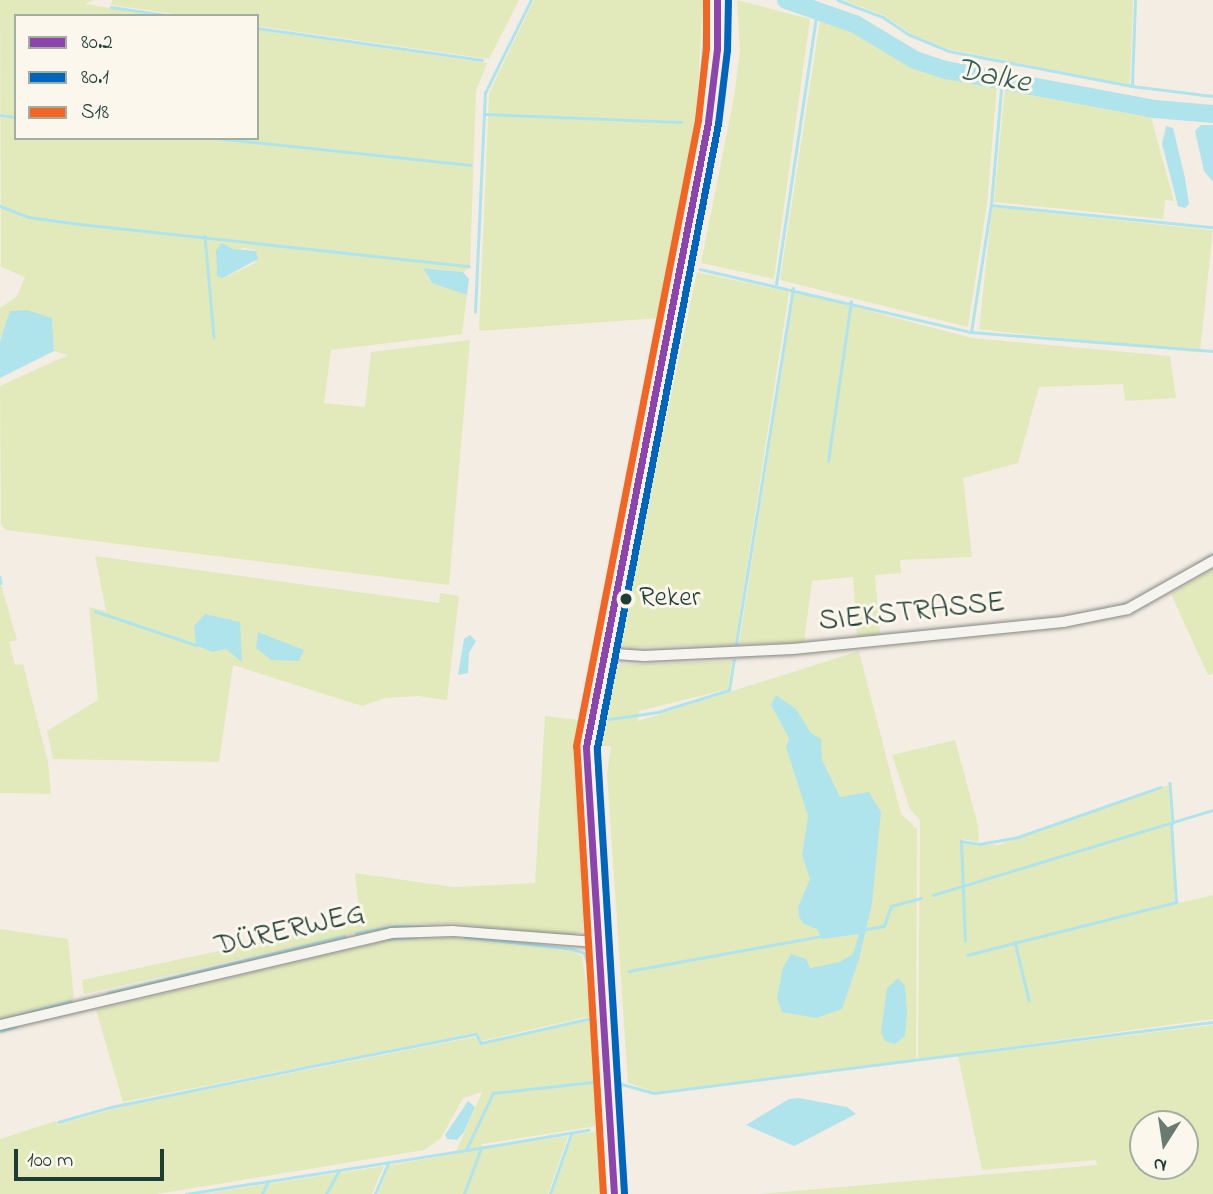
<!DOCTYPE html>
<meta charset="utf-8">
<style>
body{margin:0}
#map{position:relative;width:1213px;height:1194px;overflow:hidden;background:#f4ede4;font-family:"Indie Flower",sans-serif}
div>[style]{position:absolute}
[style*='--x']{left:calc(var(--x)*1px);top:calc(var(--y)*1px);width:calc(var(--w)*1px);rotate:calc(var(--a)*1deg)}
.green>*{inset:0;background:#e2eabc;transform-origin:0 0}
.water>*{inset:0;background:#afe4ec}
.stream>*{height:2.5px;margin:-1.25px;padding:0 1.25px;transform-origin:1.25px;border-radius:1.25px;background:#afe4ec}
.river>*{height:18px;margin:-9px;padding:0 9px;transform-origin:9px;border-radius:9px;background:#afe4ec}
.roads{filter:drop-shadow(0 0 2px #848781) drop-shadow(0 0 2px #848781)}
.street>*{height:10px;margin:-5px;padding:0 5px;transform-origin:5px;border-radius:5px;background:#f6f4ef}
.secondary>*{height:16px;margin:-8px;padding:0 8px;transform-origin:8px;border-radius:8px;background:#f6f4ef}
.bus-1>*{height:7px;margin:-3.5px;padding:0 3.5px;transform-origin:3.5px;border-radius:3.5px;background:#8e44ad}
.bus-2>*{height:7px;margin:-3.5px;padding:0 3.5px;transform-origin:3.5px;border-radius:3.5px;background:#0065bd}
.bus-3>*{height:7px;margin:-3.5px;padding:0 3.5px;transform-origin:3.5px;border-radius:3.5px;background:#f26522}
.dots>*{width:19px;height:19px;translate:-50% -50%;box-sizing:border-box;border:4px solid #fbf7ec;border-radius:50%}
span{translate:-50% -50%;white-space:nowrap;text-align:center;line-height:1.15;-webkit-text-stroke:6px #fbf7ec;paint-order:stroke}
.bus-label{font-size:28px;color:#1f3d34}
.left{translate:0 -50%;text-align:left}
.street-label{font-size:30px;color:#1f3d34}
.water-label{font-size:32px;color:#365e59;font-style:italic}
.legend{position:absolute;left:14px;top:14px;width:245px;height:126px;box-sizing:border-box;background:#fbf7ec;border:2px solid #a3ada2;margin:0;padding:9px 12px;list-style:none;font-size:21px;color:#1f3d34}
.legend li{display:flex;align-items:center;gap:14px;height:35px}
.legend b{width:35px;border:2px solid #a3ada2}
.north{position:absolute;left:1129px;top:1110px;width:70px;height:70px;box-sizing:border-box;background:#fbf7ec;border:2px solid #a3ada2;border-radius:50%;rotate:192deg;font-size:19px;font-weight:700;line-height:28px;text-align:center;color:#1f3d34}
.north::after{content:'';display:block;margin:auto;width:24px;height:32px;background:#6a7b72;clip-path:polygon(50% 0,100% 100%,50% 72%,0 100%)}
.scale{position:absolute;left:14px;top:1149px;width:150px;height:32px;box-sizing:border-box;border:4px solid #1f3d34;border-top:0;padding-left:9px;font-size:21px;line-height:24px;white-space:nowrap;color:#1f3d34;-webkit-text-stroke:5px #fbf7ec;paint-order:stroke}
</style>
<div id="map">
<div class="green">
<div style="clip-path:polygon(evenodd,0 0,94px 0,85px 4px,161px 16px,16px 16px,16px 138px,257px 138px,257px 30px,487px 63px,476px 91px,470px 268px,463px 272px,429px 268px,427px 277px,467px 295px,462px 334px,331px 350px,324px 403px,365px 407px,371px 352px,470px 340px,449px 585px,6px 530px,1px 525px,0 386px,68px 355px,54px 351px,52px 318px,6px 322px,0 342px,0 308px,17px 296px,25px 277px,1px 267px,0 0,244px 248px,256px 250px,255px 263px,223px 278px,218px 255px,244px 248px)"></div>
<div style="clip-path:polygon(112px 0,519px 0,489px 59px,257px 26px,257px 16px,189px 16px,111px 5px)"></div>
<div style="clip-path:polygon(534px 0,703px 0,696px 121px,659px 318px,479px 331px,489px 93px)"></div>
<div style="clip-path:polygon(737px 0,810px 19px,774px 279px,701px 263px,734px 97px,740px 50px)"></div>
<div style="clip-path:polygon(843px 0,1133px 0,1130px 85px,948px 49px,911px 34px,883px 15px)"></div>
<div style="clip-path:polygon(820px 20px,849px 29px,912px 66px,997px 85px,987px 204px,968px 327px,780px 280px)"></div>
<div style="clip-path:polygon(1005px 87px,1151px 117px,1174px 201px,1165px 200px,1163px 219px,994px 202px)"></div>
<div style="left:992px;top:207px;width:222px;height:123px;rotate:6deg"></div>
<div style="clip-path:polygon(697px 272px,789px 292px,735px 645px,630px 647px,618px 644px)"></div>
<div style="clip-path:polygon(794px 291px,972px 338px,1170px 356px,1176px 398px,1125px 401px,1123px 384px,1039px 387px,1018px 463px,963px 478px,972px 557px,900px 560px,901px 573px,875px 575px,880px 634px,857px 636px,853px 577px,812px 581px,804px 642px,739px 644px)"></div>
<div style="clip-path:polygon(95px 556px,439px 603px,440px 593px,459px 596px,447px 700px,418px 696px,385px 698px,362px 706px,233px 665px,219px 762px,53px 759px,47px 731px,98px 700px,89px 607px,106px 611px)"></div>
<div style="clip-path:polygon(1213px 569px,1213px 673px,1208px 675px,1171px 594px)"></div>
<div style="clip-path:polygon(0 581px,17px 640px,9px 642px,15px 665px,23px 664px,48px 762px,51px 794px,0 793px)"></div>
<div style="clip-path:polygon(859px 651px,901px 814px,917px 829px,916px 1059px,655px 1092px,628px 1083px,607px 774px,611px 746px,594px 746px,597px 715px,612px 665px,732px 661px,728px 689px,639px 711px,638px 721px)"></div>
<div style="clip-path:polygon(545px 716px,579px 720px,574px 764px,586px 929px,571px 936px,453px 923px,395px 924px,84px 994px,82px 980px,360px 921px,355px 873px,453px 887px,535px 883px)"></div>
<div style="clip-path:polygon(955px 740px,978px 825px,979px 842px,961px 839px,961px 843px,998px 845px,1169px 785px,1175px 904px,1213px 895px,1213px 1019px,918px 1059px,920px 820px,910px 809px,892px 755px)"></div>
<div style="clip-path:polygon(0 929px,68px 939px,74px 999px,0 1018px)"></div>
<div style="clip-path:polygon(453px 938px,572px 951px,582px 956px,591px 1016px,481px 1041px,475px 1033px,123px 1102px,96px 1010px,390px 940px)"></div>
<div style="clip-path:polygon(591px 1020px,598px 1126px,482px 1144px,479px 1149px,568px 1136px,548px 1194px,378px 1194px,390px 1165px,455px 1154px,482px 1092px,463px 1098px,441px 1138px,424px 1150px,157px 1194px,0 1194px,0 1139px,56px 1121px,57px 1125px,124px 1106px,474px 1037px,481px 1044px)"></div>
<div style="clip-path:polygon(evenodd,1213px 1025px,1213px 1194px,758px 1194px,1097px 1165px,1096px 1160px,982px 1170px,958px 1056px,1213px 1025px,1185px 1124px,1185px 1166px,1143px 1166px,1143px 1124px,1185px 1124px)"></div>
<div style="clip-path:polygon(598px 1131px,603px 1194px,552px 1194px,573px 1135px)"></div>
<div style="clip-path:polygon(384px 1166px,372px 1194px,202px 1194px)"></div>
</div>
<div class="water">
<div style="clip-path:polygon(1201px 125px,1213px 125px,1213px 182px,1204px 171px,1195px 131px)"></div>
<div style="clip-path:polygon(1166px 126px,1173px 128px,1185px 178px,1189px 204px,1185px 208px,1178px 206px,1162px 144px)"></div>
<div style="clip-path:polygon(222px 243px,233px 249px,256px 251px,258px 259px,223px 278px,217px 276px,216px 250px)"></div>
<div style="clip-path:polygon(423px 268px,463px 272px,469px 279px,467px 295px,432px 283px)"></div>
<div style="clip-path:polygon(27px 310px,52px 318px,54px 351px,0 378px,0 342px,6px 322px,10px 311px)"></div>
<div style="clip-path:polygon(205px 614px,240px 622px,242px 662px,226px 649px,212px 652px,196px 645px,194px 626px)"></div>
<div style="clip-path:polygon(258px 632px,304px 650px,299px 661px,271px 660px,256px 648px)"></div>
<div style="clip-path:polygon(470px 635px,476px 641px,469px 653px,468px 673px,458px 675px,464px 639px)"></div>
<div style="clip-path:polygon(776px 695px,796px 709px,811px 733px,821px 739px,822px 760px,840px 797px,869px 792px,881px 812px,872px 904px,859px 959px,842px 1009px,816px 1018px,782px 1012px,777px 998px,783px 967px,791px 954px,806px 959px,810px 968px,840px 962px,853px 954px,859px 934px,822px 939px,817px 929px,804px 924px,799px 917px,798px 907px,810px 879px,802px 855px,808px 816px,786px 747px,789px 738px,771px 705px)"></div>
<div style="clip-path:polygon(898px 978px,905px 986px,907px 1012px,905px 1036px,895px 1044px,885px 1041px,881px 1032px,887px 988px)"></div>
<div style="clip-path:polygon(799px 1098px,847px 1107px,856px 1114px,794px 1146px,746px 1125px,789px 1099px)"></div>
<div style="clip-path:polygon(468px 1101px,475px 1107px,464px 1132px,457px 1140px,447px 1139px,445px 1135px)"></div>
</div>
<div class="stream">
<div style="--x:838;--y:0;--w:48;--a:20.7"></div>
<div style="--x:883;--y:17;--w:32;--a:34"></div>
<div style="--x:910;--y:35;--w:42;--a:22.3"></div>
<div style="--x:949;--y:51;--w:186;--a:10.8"></div>
<div style="--x:1132;--y:86;--w:82;--a:7"></div>
<div style="--x:111;--y:7;--w:63;--a:8.3"></div>
<div style="--x:257;--y:28;--w:227;--a:8.1"></div>
<div style="--x:1132;--y:86;--w:86;--a:-88"></div>
<div style="--x:485;--y:114;--w:196;--a:2.3"></div>
<div style="--x:0;--y:115;--w:16;--a:7"></div>
<div style="--x:215;--y:138;--w:257;--a:6"></div>
<div style="--x:991;--y:205;--w:223;--a:5.7"></div>
<div style="--x:0;--y:206;--w:30;--a:21"></div>
<div style="--x:28;--y:217;--w:52;--a:7.7"></div>
<div style="--x:80;--y:224;--w:391;--a:6.2"></div>
<div style="--x:205;--y:236;--w:101;--a:84.9"></div>
<div style="--x:700;--y:269;--w:278;--a:13.1"></div>
<div style="--x:971;--y:332;--w:243;--a:4.5"></div>
<div style="--x:776;--y:285;--w:277;--a:-81.5"></div>
<div style="--x:475;--y:312;--w:219;--a:-87.4"></div>
<div style="--x:485;--y:93;--w:104;--a:-63.7"></div>
<div style="--x:971;--y:332;--w:129;--a:-81.1"></div>
<div style="--x:991;--y:205;--w:125;--a:-85"></div>
<div style="--x:828;--y:461;--w:161;--a:-81.8"></div>
<div style="--x:642;--y:501;--w:415;--a:-78.6"></div>
<div style="--x:724;--y:94;--w:90;--a:-87.5"></div>
<div style="--x:613;--y:565;--w:453;--a:-79.2"></div>
<div style="--x:698;--y:120;--w:120;--a:-86.2"></div>
<div style="--x:1193;--y:567;--w:24;--a:-33"></div>
<div style="--x:0;--y:577;--w:6;--a:81"></div>
<div style="--x:95;--y:611;--w:107;--a:18.6"></div>
<div style="--x:736;--y:644;--w:360;--a:-80.9"></div>
<div style="--x:609;--y:719;--w:49;--a:-8.1"></div>
<div style="--x:658;--y:712;--w:74;--a:-17.2"></div>
<div style="--x:729;--y:690;--w:30;--a:-81"></div>
<div style="--x:1170;--y:783;--w:40;--a:85.7"></div>
<div style="--x:933;--y:895;--w:293;--a:-16.9"></div>
<div style="--x:866;--y:929;--w:18;--a:-9"></div>
<div style="--x:884;--y:926;--w:21;--a:-71"></div>
<div style="--x:891;--y:906;--w:31;--a:-15"></div>
<div style="--x:356;--y:933;--w:40;--a:-10"></div>
<div style="--x:395;--y:926;--w:95;--a:1.8"></div>
<div style="--x:465;--y:937;--w:108;--a:6.4"></div>
<div style="--x:572;--y:949;--w:13;--a:18"></div>
<div style="--x:584;--y:953;--w:12;--a:70"></div>
<div style="--x:388;--y:939;--w:28;--a:-4"></div>
<div style="--x:965;--y:941;--w:100;--a:-92.3"></div>
<div style="--x:961;--y:841;--w:18;--a:9"></div>
<div style="--x:979;--y:844;--w:40;--a:-10"></div>
<div style="--x:1018;--y:837;--w:151;--a:-19.3"></div>
<div style="--x:1015;--y:942;--w:60;--a:76.4"></div>
<div style="--x:967;--y:955;--w:216;--a:-14.2"></div>
<div style="--x:1176;--y:902;--w:79;--a:-93.6"></div>
<div style="--x:629;--y:971;--w:196;--a:-10.3"></div>
<div style="--x:108;--y:993;--w:243;--a:-13.6"></div>
<div style="--x:0;--y:1020;--w:73;--a:-15.2"></div>
<div style="--x:0;--y:1031;--w:16;--a:-15"></div>
<div style="--x:614;--y:1082;--w:41;--a:15.4"></div>
<div style="--x:654;--y:1093;--w:563;--a:-7.24"></div>
<div style="--x:58;--y:1122;--w:55;--a:-15.8"></div>
<div style="--x:111;--y:1107;--w:195;--a:-11.5"></div>
<div style="--x:302;--y:1068;--w:177;--a:-11.1"></div>
<div style="--x:476;--y:1034;--w:10;--a:61"></div>
<div style="--x:481;--y:1043;--w:114;--a:-12.7"></div>
<div style="--x:592;--y:1018;--w:62;--a:86.3"></div>
<div style="--x:467;--y:1150;--w:123;--a:-9.4"></div>
<div style="--x:186;--y:1194;--w:283;--a:-8.9"></div>
<div style="--x:466;--y:1150;--w:63;--a:-64.7"></div>
<div style="--x:493;--y:1093;--w:109;--a:-6.3"></div>
<div style="--x:262;--y:1194;--w:14;--a:-65"></div>
<div style="--x:326;--y:1194;--w:25;--a:-61"></div>
<div style="--x:375;--y:1194;--w:34;--a:-67"></div>
<div style="--x:464;--y:1194;--w:49;--a:-69.7"></div>
<div style="--x:550;--y:1194;--w:64;--a:-70.7"></div>
</div>
<div class="river">
<div style="--x:786;--y:0;--w:73;--a:19.2"></div>
<div style="--x:855;--y:24;--w:70;--a:31"></div>
<div style="--x:915;--y:60;--w:33;--a:18"></div>
<div style="--x:946;--y:70;--w:213;--a:10.6"></div>
<div style="--x:1155;--y:109;--w:58;--a:4.9"></div>
</div>
<div class="roads">
<div class="street">
<div style="--x:602;--y:653;--w:42;--a:4.1"></div>
<div style="--x:644;--y:656;--w:149;--a:-2.7"></div>
<div style="--x:793;--y:649;--w:271;--a:-5.7"></div>
<div style="--x:1063;--y:622;--w:66;--a:-11.3"></div>
<div style="--x:1128;--y:609;--w:98;--a:-29.5"></div>
<div style="--x:0;--y:1025;--w:402;--a:-13.2"></div>
<div style="--x:391;--y:933;--w:62;--a:-1.8"></div>
<div style="--x:453;--y:931;--w:144;--a:4.4"></div>
</div>
<div class="secondary">
<div style="--x:614;--y:1194;--w:448;--a:-93.6"></div>
<div style="--x:586;--y:747;--w:637;--a:-78.95"></div>
<div style="--x:708;--y:122;--w:74;--a:-83"></div>
<div style="--x:717;--y:49;--w:49;--a:-90"></div>
</div>
</div>
<div class="bus-1">
<div style="--x:614;--y:1194;--w:448;--a:-93.6"></div>
<div style="--x:586;--y:747;--w:637;--a:-78.95"></div>
<div style="--x:708;--y:122;--w:74;--a:-83"></div>
<div style="--x:717;--y:49;--w:49;--a:-90"></div>
</div>
<div class="bus-2">
<div style="--x:624;--y:1193;--w:446;--a:-93.5"></div>
<div style="--x:597;--y:748;--w:636;--a:-79.03"></div>
<div style="--x:718;--y:124;--w:75;--a:-83.1"></div>
<div style="--x:727;--y:50;--w:50;--a:-88.9"></div>
</div>
<div class="bus-3">
<div style="--x:603;--y:1194;--w:449;--a:-93.4"></div>
<div style="--x:576;--y:746;--w:638;--a:-78.97"></div>
<div style="--x:698;--y:120;--w:72;--a:-83.7"></div>
<div style="--x:706;--y:48;--w:48;--a:-90"></div>
</div>
<div class="dots">
<div style="left:626px;top:599px;background:#1f3d34"></div>
</div>
<div class="bus-label">
<span class="left" style="left:639px;top:599px">Reker</span>
</div>
<div class="street-label">
<span style="left:912px;top:613px;rotate:-6deg">SIEKSTRASSE</span>
<span style="left:290px;top:931px;rotate:-13deg">DÜRERWEG</span>
</div>
<div class="water-label">
<span style="left:993px;top:78px;rotate:11deg">Dalke</span>
</div>
<ul class="legend">
<li><b style="height:9px;background:#8e44ad"></b>80.2</li>
<li><b style="height:9px;background:#0065bd"></b>80.1</li>
<li><b style="height:9px;background:#f26522"></b>S18</li>
</ul>
<div class="north">N</div>
<div class="scale">100 m</div>
</div>
